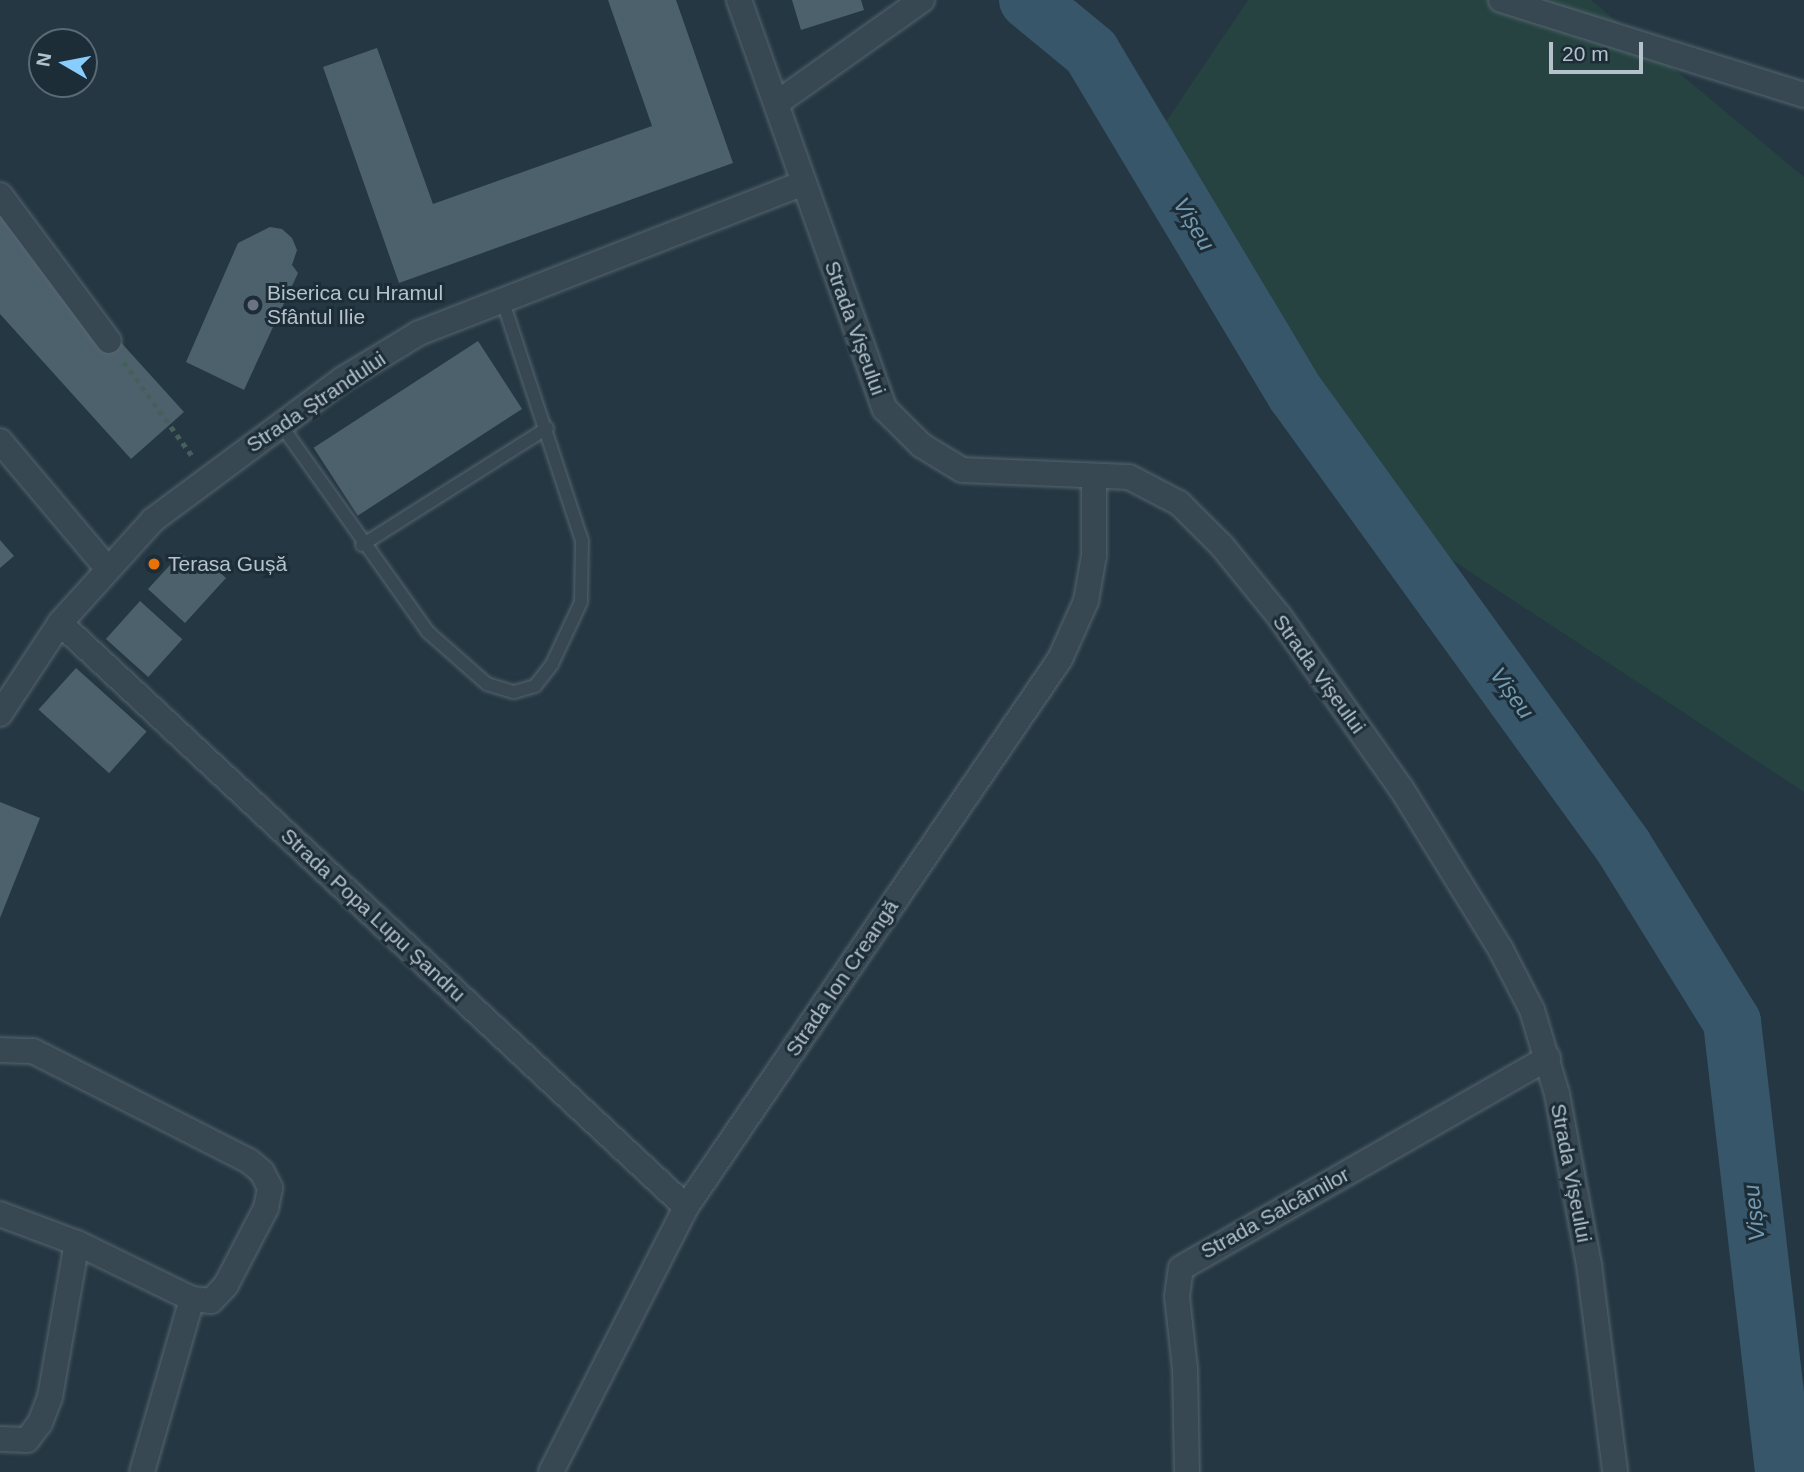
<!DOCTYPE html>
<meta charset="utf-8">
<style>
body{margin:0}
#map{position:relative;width:1804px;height:1472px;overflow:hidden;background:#243742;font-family:Helvetica,sans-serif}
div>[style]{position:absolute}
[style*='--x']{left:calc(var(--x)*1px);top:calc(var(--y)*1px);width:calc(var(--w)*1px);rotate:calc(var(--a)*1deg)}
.green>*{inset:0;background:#264341}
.river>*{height:58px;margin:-29px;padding:0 29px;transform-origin:29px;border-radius:29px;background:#37566a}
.building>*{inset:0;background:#4d616d;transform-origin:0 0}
.path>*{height:4.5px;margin-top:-2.25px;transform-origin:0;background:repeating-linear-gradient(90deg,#445f5c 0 5px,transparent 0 10px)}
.roads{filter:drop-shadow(0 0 2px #56656f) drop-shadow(0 0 2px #56656f)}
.service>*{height:12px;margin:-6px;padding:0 6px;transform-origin:6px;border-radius:6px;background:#384852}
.minor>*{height:24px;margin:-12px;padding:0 12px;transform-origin:12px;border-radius:12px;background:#384852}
.dots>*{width:19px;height:19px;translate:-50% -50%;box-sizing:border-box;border:4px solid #1d2d37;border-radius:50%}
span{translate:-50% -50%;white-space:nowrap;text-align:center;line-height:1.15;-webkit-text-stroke:6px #1d2d37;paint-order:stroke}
.poi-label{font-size:21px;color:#b5c2cc}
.left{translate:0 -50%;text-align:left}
.street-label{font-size:21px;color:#b5c2cc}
.water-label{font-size:23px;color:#739ab1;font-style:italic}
.north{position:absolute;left:28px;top:28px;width:70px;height:70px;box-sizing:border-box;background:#1d2d37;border:2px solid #5a6973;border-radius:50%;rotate:280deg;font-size:19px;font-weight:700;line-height:28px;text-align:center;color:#b5c2cc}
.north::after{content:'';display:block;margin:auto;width:24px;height:32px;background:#88cdfe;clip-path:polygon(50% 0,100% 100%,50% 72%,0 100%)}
.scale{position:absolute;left:1549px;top:42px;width:94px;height:32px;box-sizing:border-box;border:4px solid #b5c2cc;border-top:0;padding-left:9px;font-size:21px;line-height:24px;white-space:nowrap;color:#b5c2cc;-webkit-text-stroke:5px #1d2d37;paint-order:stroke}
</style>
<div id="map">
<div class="green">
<div style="clip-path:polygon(1248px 0,1591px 0,1804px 177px,1804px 792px,1428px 544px,1153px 141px)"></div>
</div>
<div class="river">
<div style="--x:1028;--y:0;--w:82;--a:39.5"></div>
<div style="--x:1091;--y:52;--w:399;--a:59.1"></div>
<div style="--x:1296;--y:394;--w:558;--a:54.12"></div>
<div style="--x:1623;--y:846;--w:207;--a:58.2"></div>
<div style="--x:1732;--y:1022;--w:453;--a:83.4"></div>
</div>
<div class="building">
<div style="clip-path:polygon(608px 0,676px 0,733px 163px,399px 283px,323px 67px,377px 48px,433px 204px,652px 126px)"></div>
<div style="clip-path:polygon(792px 0,861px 0,864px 10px,801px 30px)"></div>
<div style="clip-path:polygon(0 209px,184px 412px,131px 459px,0 314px)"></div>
<div style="clip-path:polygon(270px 227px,282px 229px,292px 238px,297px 250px,292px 265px,298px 273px,244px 390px,186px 362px,238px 243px)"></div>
<div style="left:478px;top:341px;width:81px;height:196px;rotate:57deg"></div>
<div style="clip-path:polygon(0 540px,14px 556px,0 568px)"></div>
<div style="clip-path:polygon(181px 553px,197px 568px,205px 559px,226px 578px,185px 623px,148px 589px)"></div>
<div style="left:140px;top:601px;width:57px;height:51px;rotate:42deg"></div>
<div style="left:76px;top:668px;width:95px;height:56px;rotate:42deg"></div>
<div style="clip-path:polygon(0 802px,40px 818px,0 918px)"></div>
</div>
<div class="path">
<div style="--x:124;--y:362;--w:117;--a:54"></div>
</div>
<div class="roads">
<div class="service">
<div style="--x:281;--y:425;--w:254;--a:54.6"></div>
<div style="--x:428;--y:632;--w:79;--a:41.4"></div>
<div style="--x:487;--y:684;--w:28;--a:17"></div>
<div style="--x:514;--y:692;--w:22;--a:-16"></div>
<div style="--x:535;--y:686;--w:28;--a:-52"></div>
<div style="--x:552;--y:664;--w:68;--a:-64.9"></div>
<div style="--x:581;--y:602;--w:61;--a:-89.1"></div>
<div style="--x:582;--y:541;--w:255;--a:-108.3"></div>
<div style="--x:362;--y:545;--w:219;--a:-32.3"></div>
</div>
<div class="minor">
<div style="--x:739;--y:0;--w:434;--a:70.4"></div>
<div style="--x:885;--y:409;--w:51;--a:45"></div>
<div style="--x:921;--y:445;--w:48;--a:31.4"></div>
<div style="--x:962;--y:470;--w:167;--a:2.4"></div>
<div style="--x:1129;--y:477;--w:56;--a:27.5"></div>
<div style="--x:1179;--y:503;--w:61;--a:45"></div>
<div style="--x:1222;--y:546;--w:90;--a:50.8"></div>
<div style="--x:1279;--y:616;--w:211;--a:54.7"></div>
<div style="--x:1401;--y:788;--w:190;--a:58.3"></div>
<div style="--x:1501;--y:950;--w:68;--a:62.7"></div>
<div style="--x:1532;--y:1010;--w:88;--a:73.4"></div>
<div style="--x:1557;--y:1094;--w:174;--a:79.4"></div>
<div style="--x:1589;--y:1265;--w:209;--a:82.8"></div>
<div style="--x:1501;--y:0;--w:318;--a:17.4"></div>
<div style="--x:777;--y:103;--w:178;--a:-35.4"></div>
<div style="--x:0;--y:195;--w:182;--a:53.3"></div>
<div style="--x:0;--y:441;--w:166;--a:49.9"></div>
<div style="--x:60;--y:623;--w:856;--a:43.01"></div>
<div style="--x:0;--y:714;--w:109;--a:-56.6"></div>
<div style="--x:60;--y:623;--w:139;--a:-47.9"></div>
<div style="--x:153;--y:520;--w:237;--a:-36.6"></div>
<div style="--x:343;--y:379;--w:89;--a:-31.2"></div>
<div style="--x:419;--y:333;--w:410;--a:-21.3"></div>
<div style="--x:0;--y:1050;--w:33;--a:2"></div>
<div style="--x:33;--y:1051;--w:242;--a:27"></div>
<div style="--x:249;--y:1161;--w:17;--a:40"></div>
<div style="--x:262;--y:1172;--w:18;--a:63"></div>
<div style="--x:270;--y:1188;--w:20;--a:101"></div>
<div style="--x:266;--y:1208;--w:87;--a:117.5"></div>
<div style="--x:226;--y:1285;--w:22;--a:133"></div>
<div style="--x:211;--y:1301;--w:19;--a:-174"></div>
<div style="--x:192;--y:1299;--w:128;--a:-154"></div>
<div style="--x:77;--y:1243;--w:82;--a:-159.4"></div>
<div style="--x:0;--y:1439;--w:27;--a:2"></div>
<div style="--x:27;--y:1440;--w:21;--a:-53"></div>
<div style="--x:40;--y:1423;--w:28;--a:-69"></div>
<div style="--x:50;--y:1397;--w:156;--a:-80.1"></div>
<div style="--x:142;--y:1472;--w:180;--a:-73.9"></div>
<div style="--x:551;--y:1472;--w:297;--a:-63"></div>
<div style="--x:686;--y:1207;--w:663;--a:-55.69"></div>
<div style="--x:1060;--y:659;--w:64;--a:-65.9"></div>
<div style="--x:1086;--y:601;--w:47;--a:-80.1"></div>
<div style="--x:1094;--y:555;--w:78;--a:-90"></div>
<div style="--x:1187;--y:1472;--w:103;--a:-91.1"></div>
<div style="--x:1185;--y:1369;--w:73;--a:-96.3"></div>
<div style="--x:1177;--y:1296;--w:28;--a:-82"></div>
<div style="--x:1181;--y:1268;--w:423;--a:-29.8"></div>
</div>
</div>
<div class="dots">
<div style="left:253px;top:305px;background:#6b7280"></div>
<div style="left:154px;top:564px;background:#e8710a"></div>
</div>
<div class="poi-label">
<span class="left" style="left:267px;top:305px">Biserica cu Hramul<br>Sfântul Ilie</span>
<span class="left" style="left:168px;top:564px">Terasa Gușă</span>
</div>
<div class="street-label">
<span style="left:855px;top:328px;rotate:70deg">Strada Vișeului</span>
<span style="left:316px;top:402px;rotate:-34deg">Strada Ștrandului</span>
<span style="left:1319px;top:674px;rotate:54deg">Strada Vișeului</span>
<span style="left:373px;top:915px;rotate:43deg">Strada Popa Lupu Șandru</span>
<span style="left:842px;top:978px;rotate:-56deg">Strada Ion Creangă</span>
<span style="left:1571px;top:1173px;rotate:79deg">Strada Vișeului</span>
<span style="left:1275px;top:1213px;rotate:-29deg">Strada Salcâmilor</span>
</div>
<div class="water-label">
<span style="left:1194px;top:224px;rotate:59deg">Vișeu</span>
<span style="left:1512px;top:693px;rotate:54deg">Vișeu</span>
<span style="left:1754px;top:1213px;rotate:-96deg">Vișeu</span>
</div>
<div class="north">N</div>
<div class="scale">20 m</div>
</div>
